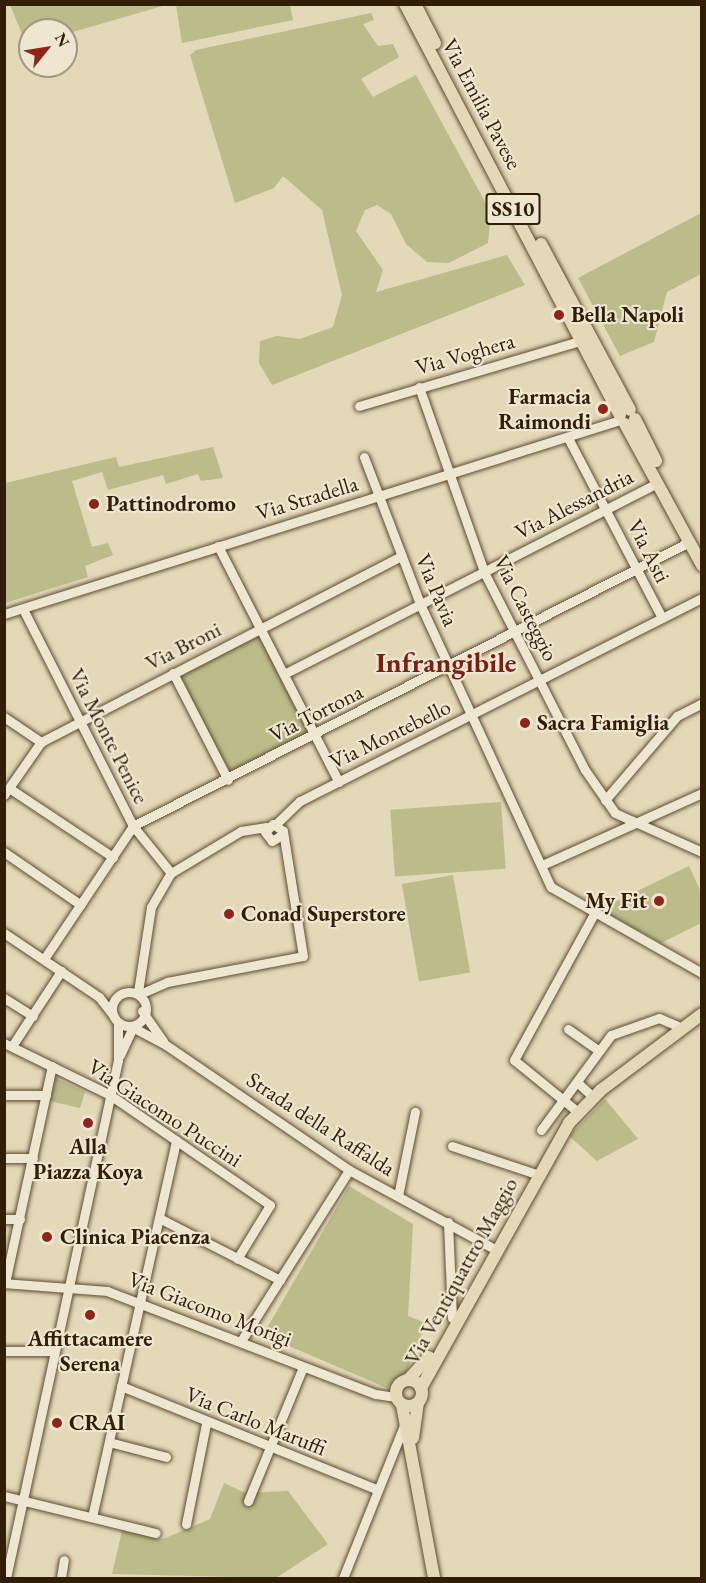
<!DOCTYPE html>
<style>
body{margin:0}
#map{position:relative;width:706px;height:1583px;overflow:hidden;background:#e3d8b8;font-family:"EB Garamond",serif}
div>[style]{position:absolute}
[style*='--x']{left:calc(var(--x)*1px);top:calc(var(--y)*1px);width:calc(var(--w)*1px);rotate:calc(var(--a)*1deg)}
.green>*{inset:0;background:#bbbc8a;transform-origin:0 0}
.roads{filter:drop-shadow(0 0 2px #5e4c32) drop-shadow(0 0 2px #5e4c32)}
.minor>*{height:9px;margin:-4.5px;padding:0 4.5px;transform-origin:4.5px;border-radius:4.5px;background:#ede6d1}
.minor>.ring{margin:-4.5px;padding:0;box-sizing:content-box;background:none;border:9px solid #ede6d1;border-radius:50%}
.major>*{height:12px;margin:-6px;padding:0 6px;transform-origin:6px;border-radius:6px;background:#e3d8b8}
.major>.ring{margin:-6px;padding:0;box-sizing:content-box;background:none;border:12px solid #e3d8b8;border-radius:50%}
.dots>*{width:16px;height:16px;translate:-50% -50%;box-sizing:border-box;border:3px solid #ede6d1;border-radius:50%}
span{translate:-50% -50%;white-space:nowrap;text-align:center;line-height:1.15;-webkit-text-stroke:4.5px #ede6d1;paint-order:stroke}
.shield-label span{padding:2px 4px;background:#ede6d1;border:2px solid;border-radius:4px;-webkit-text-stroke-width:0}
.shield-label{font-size:21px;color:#311e06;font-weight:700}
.street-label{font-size:22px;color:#311e06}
.poi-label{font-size:22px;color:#311e06;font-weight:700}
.left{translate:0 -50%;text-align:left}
.right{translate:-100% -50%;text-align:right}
.district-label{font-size:28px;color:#7a1f14;font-weight:700}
.frame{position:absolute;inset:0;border:6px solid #311e06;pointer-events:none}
.north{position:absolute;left:18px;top:18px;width:60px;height:60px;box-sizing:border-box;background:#ede6d1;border:2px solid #a29680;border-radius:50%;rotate:60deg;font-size:16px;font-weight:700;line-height:24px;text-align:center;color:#311e06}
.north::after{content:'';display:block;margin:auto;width:21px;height:27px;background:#8f2418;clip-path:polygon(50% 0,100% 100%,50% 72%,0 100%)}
</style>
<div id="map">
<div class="green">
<div style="clip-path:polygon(10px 5px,166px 5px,66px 34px,30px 30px,30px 53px)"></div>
<div style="clip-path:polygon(176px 5px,290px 5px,293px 20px,182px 43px)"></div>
<div style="clip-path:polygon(371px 13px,374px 20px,363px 24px,378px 46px,393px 44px,399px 57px,361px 79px,373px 97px,416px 75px,491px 213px,488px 243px,449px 263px,427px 262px,406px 244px,391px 214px,377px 205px,365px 210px,356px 231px,383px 270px,376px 292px,507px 255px,525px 285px,272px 385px,259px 363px,260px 341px,277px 336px,300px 339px,333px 327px,342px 295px,322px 210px,283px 176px,274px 188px,235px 203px,190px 55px,196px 50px)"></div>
<div style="clip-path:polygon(701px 213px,701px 274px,667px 292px,654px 342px,620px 356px,578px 278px)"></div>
<div style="clip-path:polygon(213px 447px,223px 478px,201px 481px,198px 474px,166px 484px,163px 475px,108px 490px,102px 472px,72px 481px,92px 547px,108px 543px,113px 555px,85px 566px,88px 577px,5px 603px,5px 483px,116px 457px,119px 467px)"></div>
<div style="left:259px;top:633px;width:114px;height:91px;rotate:62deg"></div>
<div style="left:501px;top:802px;width:67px;height:111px;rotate:86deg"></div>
<div style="clip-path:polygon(689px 866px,701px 892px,701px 923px,661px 943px,600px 909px)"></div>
<div style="left:453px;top:875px;width:99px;height:52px;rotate:80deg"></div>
<div style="clip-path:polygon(54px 1077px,85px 1092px,80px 1108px,50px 1101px)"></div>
<div style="clip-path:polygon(605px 1099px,638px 1139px,597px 1161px,569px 1136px)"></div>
<div style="clip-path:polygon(349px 1186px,413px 1224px,408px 1316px,426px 1323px,406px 1372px,387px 1388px,263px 1335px)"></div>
<div style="clip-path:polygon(224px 1483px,245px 1493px,288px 1491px,328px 1544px,276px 1578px,112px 1574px,122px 1531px,163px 1539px,210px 1519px)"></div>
</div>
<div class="roads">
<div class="minor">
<div style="--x:419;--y:387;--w:196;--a:70.6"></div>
<div style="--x:484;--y:572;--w:222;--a:63"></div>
<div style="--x:585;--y:770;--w:52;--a:55.1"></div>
<div style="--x:615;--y:813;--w:95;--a:24.1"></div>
<div style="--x:359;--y:406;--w:234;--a:-16.4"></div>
<div style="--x:568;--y:438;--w:203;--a:62.4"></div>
<div style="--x:364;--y:457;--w:157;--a:69.1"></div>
<div style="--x:420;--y:604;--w:312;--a:65.2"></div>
<div style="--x:551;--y:887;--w:174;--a:29.7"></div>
<div style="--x:218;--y:546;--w:265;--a:62.9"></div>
<div style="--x:23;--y:609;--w:243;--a:63.1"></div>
<div style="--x:133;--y:826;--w:60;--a:51"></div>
<div style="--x:4;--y:614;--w:646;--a:-17.48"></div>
<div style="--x:173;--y:673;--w:120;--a:62.8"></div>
<div style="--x:284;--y:674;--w:420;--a:-27.1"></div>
<div style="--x:4;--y:717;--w:45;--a:34"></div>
<div style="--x:9;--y:788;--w:125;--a:33.6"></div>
<div style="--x:4;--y:795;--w:65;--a:-55.1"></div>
<div style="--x:41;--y:742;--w:406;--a:-27.3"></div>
<div style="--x:605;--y:800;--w:111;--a:-49.4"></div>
<div style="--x:677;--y:716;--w:28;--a:-27"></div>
<div style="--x:276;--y:824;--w:33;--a:-44"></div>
<div style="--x:300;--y:801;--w:450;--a:-26.8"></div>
<div style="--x:4;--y:852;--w:93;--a:34.5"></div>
<div style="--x:542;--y:865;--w:175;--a:-24.2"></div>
<div style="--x:4;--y:933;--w:115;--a:34"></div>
<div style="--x:99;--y:997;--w:24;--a:52"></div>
<div style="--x:44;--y:959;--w:160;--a:-56.2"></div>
<div style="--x:133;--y:826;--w:624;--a:-27.06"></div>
<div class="ring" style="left:112px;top:992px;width:25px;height:25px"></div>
<div style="--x:138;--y:992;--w:86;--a:-81.3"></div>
<div style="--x:151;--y:907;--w:39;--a:-60"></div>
<div style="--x:171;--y:873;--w:82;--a:-31"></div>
<div style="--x:241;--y:831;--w:26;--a:-9"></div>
<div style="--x:140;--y:994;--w:30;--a:-24"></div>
<div style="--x:167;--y:982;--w:138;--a:-10.8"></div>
<div style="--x:303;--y:956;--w:127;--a:-99.1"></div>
<div style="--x:283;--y:831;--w:12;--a:-145"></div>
<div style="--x:273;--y:824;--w:11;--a:135"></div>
<div style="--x:265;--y:832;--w:11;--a:52"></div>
<div style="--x:272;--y:841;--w:13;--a:-32"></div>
<div style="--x:4;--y:998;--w:34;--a:32"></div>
<div style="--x:142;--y:1011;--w:37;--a:55"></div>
<div style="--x:134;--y:1028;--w:36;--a:28"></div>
<div style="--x:166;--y:1045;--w:222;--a:34.3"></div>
<div style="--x:349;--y:1170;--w:162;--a:28.5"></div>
<div style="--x:568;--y:1029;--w:35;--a:35"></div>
<div style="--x:4;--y:1043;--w:118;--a:26.1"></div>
<div style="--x:110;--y:1095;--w:194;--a:34.5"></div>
<div style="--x:270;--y:1205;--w:63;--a:121.4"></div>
<div style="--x:12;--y:1046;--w:90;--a:-56.8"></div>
<div style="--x:120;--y:1055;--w:29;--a:-65"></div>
<div style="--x:578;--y:1083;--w:21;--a:43"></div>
<div style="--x:4;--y:1095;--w:42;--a:0"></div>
<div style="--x:578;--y:1112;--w:82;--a:-140.9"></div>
<div style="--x:514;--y:1060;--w:166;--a:-61.3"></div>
<div style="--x:541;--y:1130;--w:118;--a:-53.6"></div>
<div style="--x:611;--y:1035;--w:51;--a:-19.5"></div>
<div style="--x:659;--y:1018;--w:25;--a:23"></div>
<div style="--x:452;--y:1146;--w:92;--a:18.4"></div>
<div style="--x:4;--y:1158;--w:29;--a:0"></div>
<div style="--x:398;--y:1196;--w:86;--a:-78.6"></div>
<div style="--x:159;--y:1218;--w:136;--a:27.1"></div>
<div style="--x:4;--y:1219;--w:16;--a:0"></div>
<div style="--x:448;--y:1222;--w:96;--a:87.6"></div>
<div style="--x:4;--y:1283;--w:103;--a:4.4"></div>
<div style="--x:107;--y:1291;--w:288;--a:21"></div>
<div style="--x:376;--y:1394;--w:20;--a:9"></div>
<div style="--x:5;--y:1283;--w:222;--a:-77.8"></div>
<div style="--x:241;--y:1341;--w:202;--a:-57.7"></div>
<div style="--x:4;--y:1351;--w:50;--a:0"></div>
<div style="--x:121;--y:1386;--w:277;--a:22"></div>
<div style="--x:109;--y:1442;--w:59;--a:14.7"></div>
<div style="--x:4;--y:1496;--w:156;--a:13.7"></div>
<div style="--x:248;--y:1501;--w:145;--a:-67.7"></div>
<div style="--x:92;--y:1517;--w:386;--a:-77.4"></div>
<div style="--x:186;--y:1524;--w:102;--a:-78.7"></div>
<div style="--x:6;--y:1578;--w:530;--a:-77.8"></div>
<div style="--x:118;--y:1060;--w:37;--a:-90"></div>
<div style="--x:61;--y:1578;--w:18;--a:-81"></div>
<div style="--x:343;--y:1578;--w:167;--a:-68.2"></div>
</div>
<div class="major">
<div style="--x:405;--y:4;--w:464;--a:62.4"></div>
<div style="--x:415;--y:4;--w:44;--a:62.9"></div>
<div style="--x:541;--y:244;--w:188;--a:61.8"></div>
<div style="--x:635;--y:419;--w:47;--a:63.4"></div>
<div style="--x:625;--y:424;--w:161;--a:61.4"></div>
<div class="ring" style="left:396px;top:1380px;width:14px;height:14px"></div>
<div style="--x:408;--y:1380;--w:31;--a:-48"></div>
<div style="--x:421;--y:1388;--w:304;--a:-60.8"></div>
<div style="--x:569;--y:1123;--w:46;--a:-45.9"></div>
<div style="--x:601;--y:1090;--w:126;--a:-37"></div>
<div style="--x:402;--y:1405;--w:176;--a:79.5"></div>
<div style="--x:413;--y:1438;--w:35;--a:-82"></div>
</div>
</div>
<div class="dots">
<div style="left:559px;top:315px;background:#8f2418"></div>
<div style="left:603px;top:409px;background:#8f2418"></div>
<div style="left:94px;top:504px;background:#8f2418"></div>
<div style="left:525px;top:723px;background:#8f2418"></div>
<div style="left:659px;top:901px;background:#8f2418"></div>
<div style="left:229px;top:914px;background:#8f2418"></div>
<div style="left:88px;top:1123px;background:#8f2418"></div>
<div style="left:47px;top:1237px;background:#8f2418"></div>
<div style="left:90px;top:1315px;background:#8f2418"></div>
<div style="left:57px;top:1423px;background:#8f2418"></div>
</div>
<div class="shield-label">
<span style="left:513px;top:209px">SS10</span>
</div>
<div class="street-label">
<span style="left:482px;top:104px;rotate:62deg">Via Emilia Pavese</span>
<span style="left:465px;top:354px;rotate:-16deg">Via Voghera</span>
<span style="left:307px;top:498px;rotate:-17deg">Via Stradella</span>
<span style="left:574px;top:504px;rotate:-27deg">Via Alessandria</span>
<span style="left:649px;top:551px;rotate:63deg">Via Asti</span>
<span style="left:437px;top:590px;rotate:67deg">Via Pavia</span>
<span style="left:526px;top:608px;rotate:63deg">Via Casteggio</span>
<span style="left:183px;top:646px;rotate:-27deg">Via Broni</span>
<span style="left:316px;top:713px;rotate:-27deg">Via Tortona</span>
<span style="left:390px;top:734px;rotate:-26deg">Via Montebello</span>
<span style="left:109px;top:736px;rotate:63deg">Via Monte Penice</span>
<span style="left:165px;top:1113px;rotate:33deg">Via Giacomo Puccini</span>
<span style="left:321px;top:1124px;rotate:33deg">Strada della Raffalda</span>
<span style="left:461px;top:1271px;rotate:-61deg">Via Ventiquattro Maggio</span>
<span style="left:210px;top:1309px;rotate:21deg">Via Giacomo Morigi</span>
<span style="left:256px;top:1421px;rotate:22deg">Via Carlo Maruffi</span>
</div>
<div class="poi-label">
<span class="left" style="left:571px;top:315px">Bella Napoli</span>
<span class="right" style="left:591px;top:409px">Farmacia<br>Raimondi</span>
<span class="left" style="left:106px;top:504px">Pattinodromo</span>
<span class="left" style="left:537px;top:723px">Sacra Famiglia</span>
<span class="right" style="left:647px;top:901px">My Fit</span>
<span class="left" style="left:241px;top:914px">Conad Superstore</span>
<span style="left:88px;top:1159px">Alla<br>Piazza Koya</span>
<span class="left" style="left:60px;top:1237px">Clinica Piacenza</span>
<span style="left:90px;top:1351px">Affittacamere<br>Serena</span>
<span class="left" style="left:69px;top:1423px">CRAI</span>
</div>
<div class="district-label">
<span style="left:446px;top:662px">Infrangibile</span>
</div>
<div class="frame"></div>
<div class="north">N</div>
</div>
